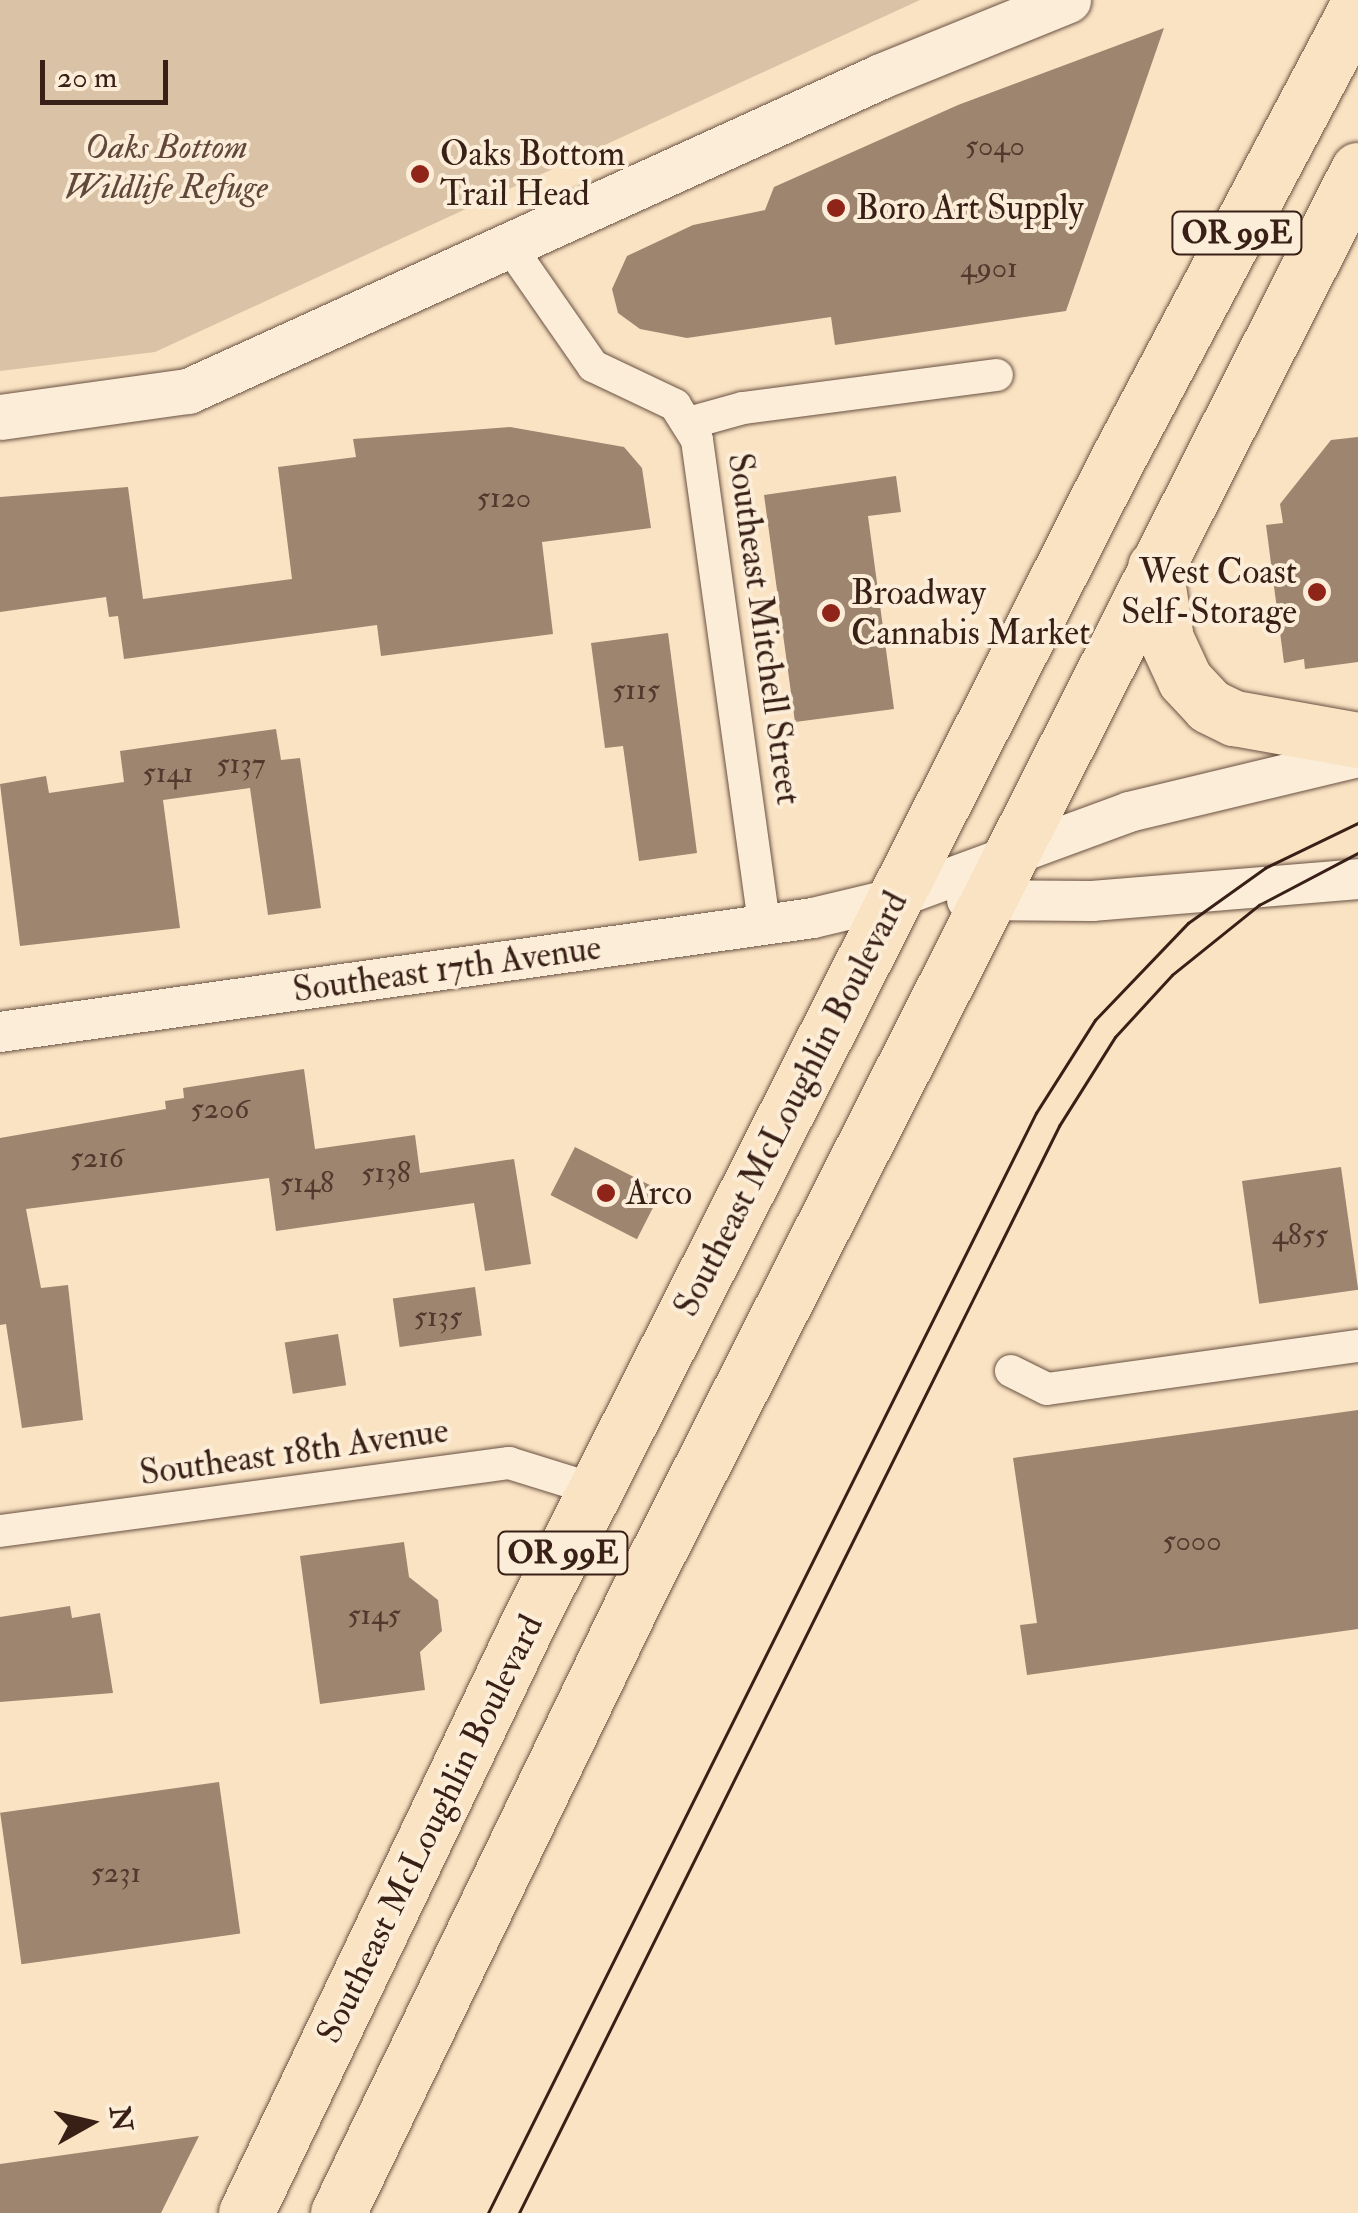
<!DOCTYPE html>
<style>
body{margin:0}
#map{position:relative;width:1358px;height:2213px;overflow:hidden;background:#fae3c3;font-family:"IM FELL Double Pica",serif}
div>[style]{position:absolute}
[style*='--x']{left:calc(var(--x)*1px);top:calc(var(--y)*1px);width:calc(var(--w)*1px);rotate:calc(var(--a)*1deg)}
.green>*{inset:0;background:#d9c2a6}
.building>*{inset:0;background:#9d8570;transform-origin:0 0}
.roads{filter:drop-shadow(0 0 2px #695142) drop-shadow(0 0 2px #695142)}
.minor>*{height:32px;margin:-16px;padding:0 16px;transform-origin:16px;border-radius:16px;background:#fcedd8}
.tertiary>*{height:40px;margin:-20px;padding:0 20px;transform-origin:20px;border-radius:20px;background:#fcedd8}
.secondary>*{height:45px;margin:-22.5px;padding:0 22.5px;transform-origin:22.5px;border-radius:22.5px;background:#fcedd8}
.trunk>*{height:55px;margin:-27.5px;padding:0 27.5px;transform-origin:27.5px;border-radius:27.5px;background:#fae3c3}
.tram>*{height:2.5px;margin:-1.25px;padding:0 1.25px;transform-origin:1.25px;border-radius:1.25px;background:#392017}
.dots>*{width:28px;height:28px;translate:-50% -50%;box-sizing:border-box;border:5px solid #fcedd8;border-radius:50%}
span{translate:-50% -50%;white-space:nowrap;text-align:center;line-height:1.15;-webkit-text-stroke:8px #fcedd8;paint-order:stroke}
.number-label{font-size:30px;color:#52392d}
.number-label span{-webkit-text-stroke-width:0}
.shield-label span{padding:2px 8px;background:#fcedd8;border:2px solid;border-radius:8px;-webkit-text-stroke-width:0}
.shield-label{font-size:32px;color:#392017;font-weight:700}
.park-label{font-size:35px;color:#61483b;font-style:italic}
.poi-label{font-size:35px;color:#392017}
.left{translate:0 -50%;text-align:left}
.right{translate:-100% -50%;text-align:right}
.street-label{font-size:35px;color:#392017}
.north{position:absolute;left:40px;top:2073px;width:100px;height:100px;-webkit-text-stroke:8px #fcedd8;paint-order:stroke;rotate:82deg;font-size:28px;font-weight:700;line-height:40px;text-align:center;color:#392017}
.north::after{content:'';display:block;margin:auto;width:35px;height:45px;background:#392017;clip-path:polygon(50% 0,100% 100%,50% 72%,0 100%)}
.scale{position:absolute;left:40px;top:60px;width:128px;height:45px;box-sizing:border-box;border:5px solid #392017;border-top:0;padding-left:12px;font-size:30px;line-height:35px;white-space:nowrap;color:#392017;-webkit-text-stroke:8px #fcedd8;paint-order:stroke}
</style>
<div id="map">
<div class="green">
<div style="clip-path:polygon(0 0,920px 0,155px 352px,0 371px)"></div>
</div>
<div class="building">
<div style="clip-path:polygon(1164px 28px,1066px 311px,835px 345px,831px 317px,687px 338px,640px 329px,618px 313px,612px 289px,627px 256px,693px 225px,765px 210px,774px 187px,958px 105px)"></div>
<div style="clip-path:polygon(510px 427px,624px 447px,642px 468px,651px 528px,542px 542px,553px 634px,381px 656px,377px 625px,124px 659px,118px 616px,109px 617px,106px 597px,0 612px,0 497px,128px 487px,143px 599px,292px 579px,278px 467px,356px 457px,353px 439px)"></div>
<div style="clip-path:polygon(1358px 437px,1358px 662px,1305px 669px,1304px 659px,1284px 663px,1266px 525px,1283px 523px,1280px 504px,1331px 440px)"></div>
<div style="clip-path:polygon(896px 476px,901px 512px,868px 516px,894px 709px,795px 722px,764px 495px)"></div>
<div style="clip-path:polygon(668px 633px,697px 853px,639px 861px,623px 746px,605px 748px,591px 643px)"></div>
<div style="clip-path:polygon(276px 729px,281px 760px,300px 758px,321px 908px,268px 915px,250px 788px,163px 800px,180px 928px,20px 946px,0 784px,46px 776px,49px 793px,124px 782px,120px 751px)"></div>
<div style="clip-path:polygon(304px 1069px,315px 1149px,415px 1135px,420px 1173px,514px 1159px,531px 1264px,485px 1271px,474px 1203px,276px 1231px,269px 1178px,26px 1209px,41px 1288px,68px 1285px,83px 1420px,22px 1428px,6px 1324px,0 1325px,0 1138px,166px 1109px,165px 1101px,184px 1098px,183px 1088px)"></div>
<div style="left:575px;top:1147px;width:97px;height:54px;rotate:27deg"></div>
<div style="left:1341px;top:1167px;width:124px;height:100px;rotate:82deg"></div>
<div style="left:475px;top:1287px;width:49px;height:83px;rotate:82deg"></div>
<div style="left:338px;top:1334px;width:52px;height:54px;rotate:81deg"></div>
<div style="clip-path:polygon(1358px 1410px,1358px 1629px,1027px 1675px,1020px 1625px,1037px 1623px,1013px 1458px)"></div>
<div style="clip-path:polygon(404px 1542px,409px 1577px,438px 1600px,442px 1631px,420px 1652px,425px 1690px,320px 1704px,300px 1556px)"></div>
<div style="clip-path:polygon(70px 1606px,72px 1618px,100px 1613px,113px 1693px,0 1702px,0 1617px)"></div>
<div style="left:219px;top:1782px;width:153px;height:221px;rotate:82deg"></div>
<div style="clip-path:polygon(199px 2136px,161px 2213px,0 2213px,0 2164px)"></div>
</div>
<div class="roads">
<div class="minor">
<div style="--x:511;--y:248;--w:144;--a:55.2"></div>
<div style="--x:593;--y:366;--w:91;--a:25.4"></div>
<div style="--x:675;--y:405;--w:41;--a:57.8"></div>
<div style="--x:697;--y:440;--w:490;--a:82.1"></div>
<div style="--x:689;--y:423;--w:56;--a:-15.5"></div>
<div style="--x:743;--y:408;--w:256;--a:-7.4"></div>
<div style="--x:1011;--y:1371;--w:40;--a:26.6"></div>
<div style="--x:1047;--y:1389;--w:314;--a:-7.9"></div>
<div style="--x:0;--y:1531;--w:514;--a:-7.61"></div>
<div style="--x:509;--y:1463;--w:91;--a:17.2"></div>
</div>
<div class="tertiary">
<div style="--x:967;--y:900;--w:125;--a:0.5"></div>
<div style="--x:1092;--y:901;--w:267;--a:-4.7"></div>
<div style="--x:0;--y:1032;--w:821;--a:-7.98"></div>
<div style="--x:813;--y:918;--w:82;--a:-13.4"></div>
<div style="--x:893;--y:899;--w:252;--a:-20.2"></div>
<div style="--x:1129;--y:812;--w:236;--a:-13.5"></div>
</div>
<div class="secondary">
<div style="--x:0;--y:417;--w:190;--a:-7.9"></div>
<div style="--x:188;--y:391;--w:761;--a:-24.44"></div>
<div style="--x:881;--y:76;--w:202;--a:-22.1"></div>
</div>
<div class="trunk">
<div style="--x:1155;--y:567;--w:73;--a:81.3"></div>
<div style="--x:1166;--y:639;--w:45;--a:65.1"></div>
<div style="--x:1185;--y:680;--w:35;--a:47"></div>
<div style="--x:1209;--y:706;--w:28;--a:26"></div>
<div style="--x:1234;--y:718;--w:126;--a:10.1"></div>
<div style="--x:246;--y:2213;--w:656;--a:-64.45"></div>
<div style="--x:529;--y:1621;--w:1299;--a:-63.14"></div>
<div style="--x:1116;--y:462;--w:517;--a:-62.1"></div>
<div style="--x:338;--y:2213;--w:690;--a:-64.22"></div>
<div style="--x:638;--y:1592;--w:1594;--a:-63.15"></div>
</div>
</div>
<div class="tram">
<div style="--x:488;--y:2213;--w:1229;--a:-63.52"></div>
<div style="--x:1036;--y:1113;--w:110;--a:-57.6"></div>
<div style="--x:1095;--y:1020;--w:134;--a:-46.2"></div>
<div style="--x:1188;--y:923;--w:95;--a:-35.5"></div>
<div style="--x:1265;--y:868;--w:103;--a:-25.8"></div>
<div style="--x:519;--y:2213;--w:1214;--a:-63.58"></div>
<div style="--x:1059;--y:1126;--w:105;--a:-57.8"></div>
<div style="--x:1115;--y:1037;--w:84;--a:-47.4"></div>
<div style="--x:1172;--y:975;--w:112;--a:-38.8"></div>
<div style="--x:1259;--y:905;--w:112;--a:-27.7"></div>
</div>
<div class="dots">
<div style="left:420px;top:174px;background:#8f2418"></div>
<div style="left:836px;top:208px;background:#8f2418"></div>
<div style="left:1317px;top:592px;background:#8f2418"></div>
<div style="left:831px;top:613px;background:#8f2418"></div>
<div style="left:606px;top:1193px;background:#8f2418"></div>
</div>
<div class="number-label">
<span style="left:995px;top:146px">5040</span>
<span style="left:989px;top:268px">4901</span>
<span style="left:504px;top:498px">5120</span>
<span style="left:636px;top:690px">5115</span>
<span style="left:241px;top:764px">5137</span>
<span style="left:168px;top:773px">5141</span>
<span style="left:220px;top:1109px">5206</span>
<span style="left:97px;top:1158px">5216</span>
<span style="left:386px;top:1173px">5138</span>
<span style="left:307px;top:1183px">5148</span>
<span style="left:1300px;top:1235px">4855</span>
<span style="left:438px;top:1317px">5135</span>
<span style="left:1192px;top:1541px">5000</span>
<span style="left:374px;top:1615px">5145</span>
<span style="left:116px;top:1873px">5231</span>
</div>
<div class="shield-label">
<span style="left:1237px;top:233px">OR 99E</span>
<span style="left:563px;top:1553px">OR 99E</span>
</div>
<div class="park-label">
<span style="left:166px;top:167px">Oaks Bottom<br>Wildlife Refuge</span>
</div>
<div class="poi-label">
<span class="left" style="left:440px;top:174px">Oaks Bottom<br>Trail Head</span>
<span class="left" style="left:856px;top:208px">Boro Art Supply</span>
<span class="right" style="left:1297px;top:592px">West Coast<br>Self-Storage</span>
<span class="left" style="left:851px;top:613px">Broadway<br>Cannabis Market</span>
<span class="left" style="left:626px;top:1193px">Arco</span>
</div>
<div class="street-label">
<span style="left:764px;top:629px;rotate:82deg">Southeast Mitchell Street</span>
<span style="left:447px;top:969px;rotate:-8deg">Southeast 17th Avenue</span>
<span style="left:791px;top:1104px;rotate:-63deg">Southeast McLoughlin Boulevard</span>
<span style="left:294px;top:1452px;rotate:-8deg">Southeast 18th Avenue</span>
<span style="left:430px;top:1829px;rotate:-64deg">Southeast McLoughlin Boulevard</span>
</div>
<div class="north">N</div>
<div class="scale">20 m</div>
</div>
